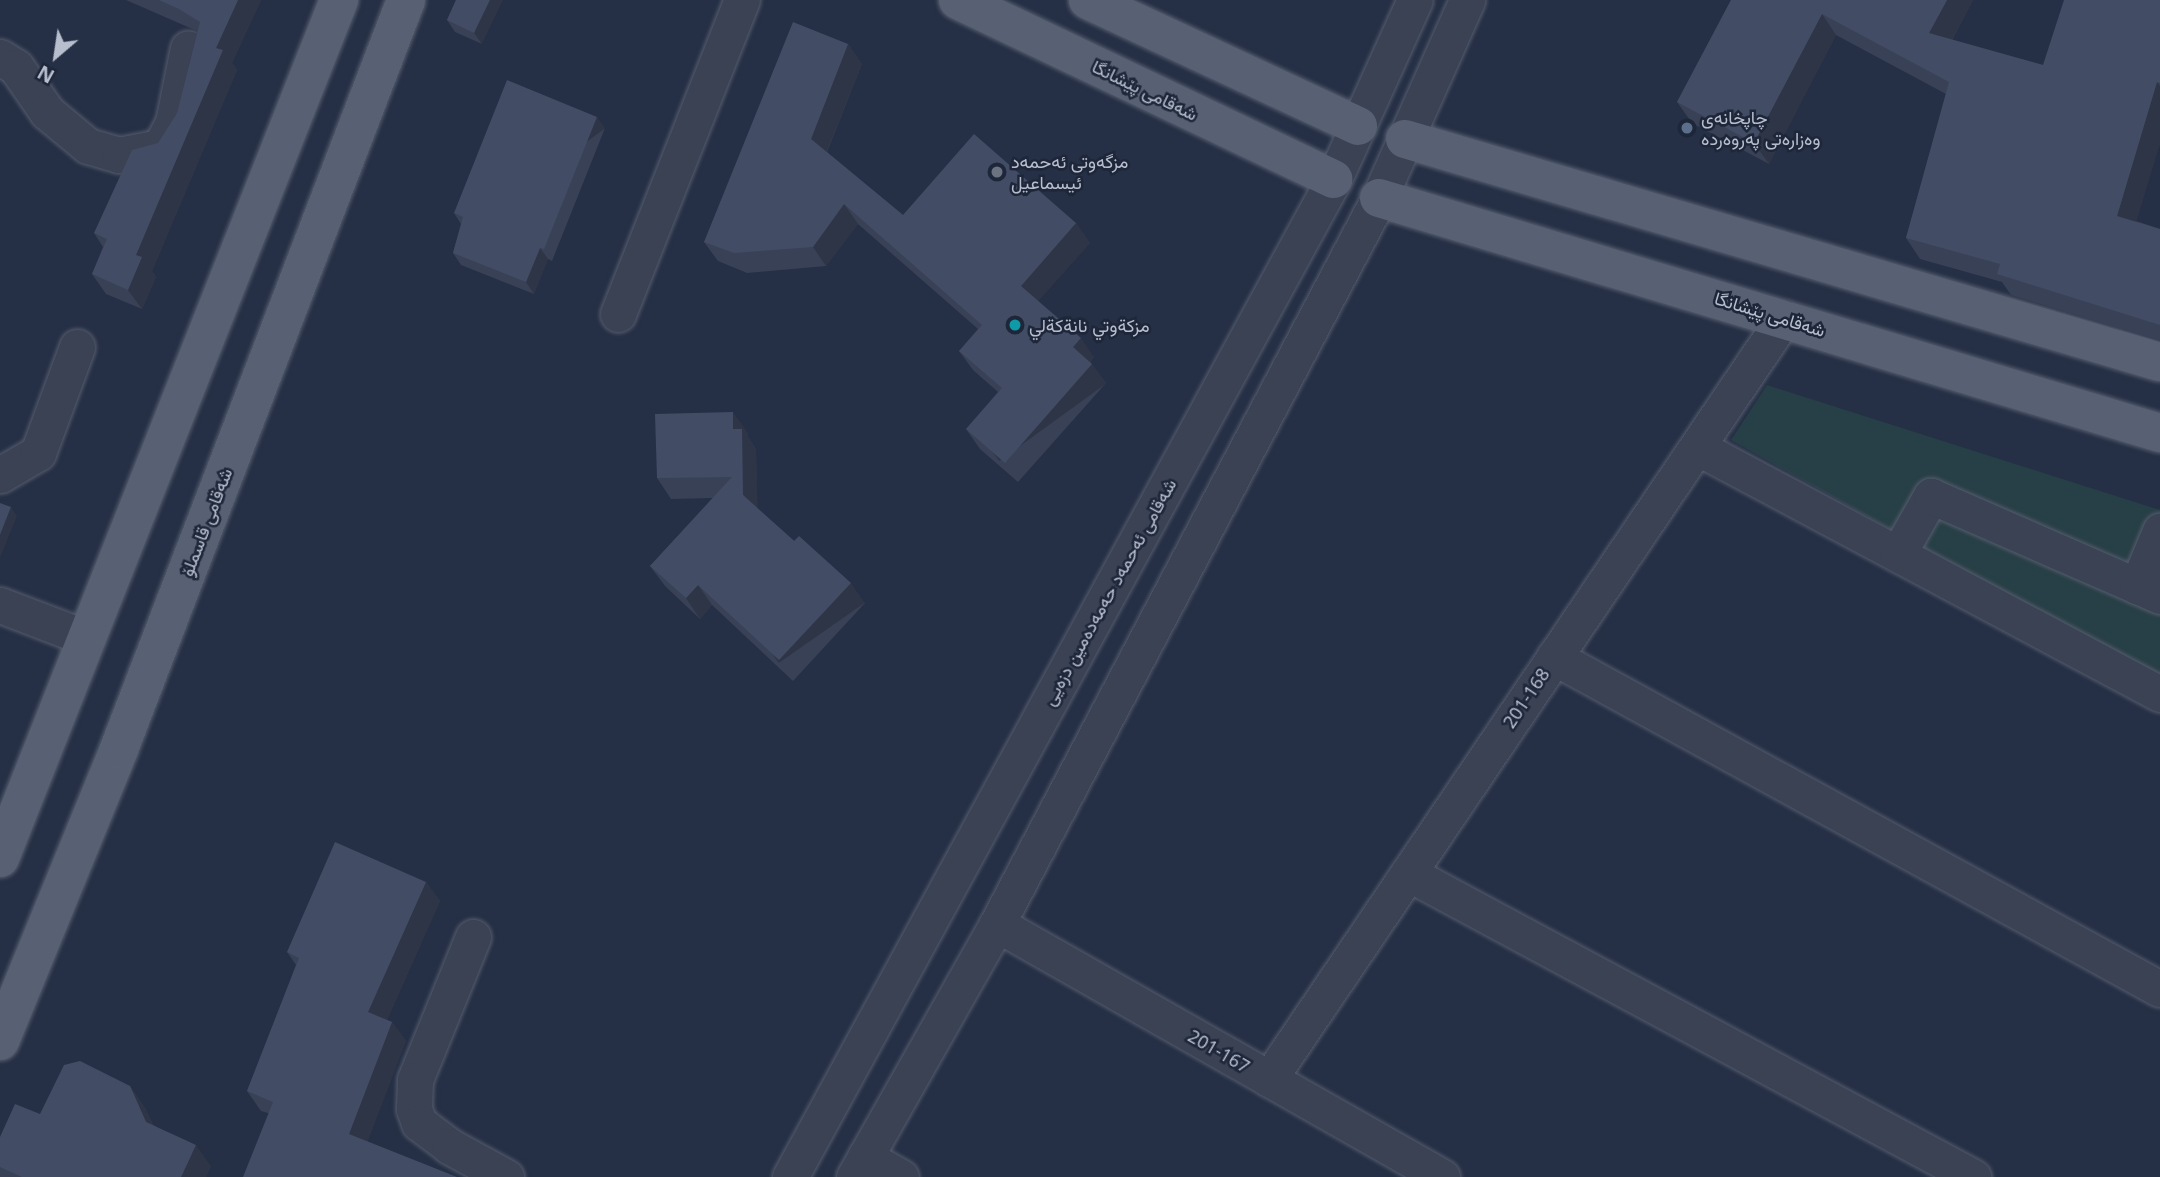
<!DOCTYPE html>
<meta charset="utf-8">
<style>
body{margin:0}
#map{position:relative;width:2160px;height:1177px;overflow:hidden;background:#252f45;font-family:"Noto Sans",Vazirmatn,sans-serif}
div>[style]{position:absolute}
[style*='--x']{left:calc(var(--x)*1px);top:calc(var(--y)*1px);width:calc(var(--w)*1px);rotate:calc(var(--a)*1deg)}
.green>*{inset:0;background:#273f46}
.roads{filter:drop-shadow(0 0 2px #555d6e) drop-shadow(0 0 2px #555d6e)}
.minor>*{height:35px;margin:-17.5px;padding:0 17.5px;transform-origin:17.5px;border-radius:17.5px;background:#3a4254}
.major>*{height:38px;margin:-19px;padding:0 19px;transform-origin:19px;border-radius:19px;background:#586174}
.wall>*{inset:0;background:#394157}
.shaded-wall>*{inset:0;background:#2e3547;transform-origin:0 0}
.building>*{inset:0;background:#424c65}
.dots>*{width:19px;height:19px;translate:-50% -50%;box-sizing:border-box;border:4px solid #1e273a;border-radius:50%}
span{translate:-50% -50%;white-space:nowrap;text-align:center;line-height:1.15;-webkit-text-stroke:5px #1e273a;paint-order:stroke}
.street-label{font-size:18px;color:#b7bece}
.poi-label{font-size:18px;color:#b7bece}
.left{translate:0 -50%;text-align:left}
.north{position:absolute;left:21px;top:21px;width:70px;height:70px;-webkit-text-stroke:5px #1e273a;paint-order:stroke;rotate:209deg;font-size:19px;font-weight:700;line-height:28px;text-align:center;color:#b7bece}
.north::after{content:'';display:block;margin:auto;width:24px;height:32px;background:#b7bece;clip-path:polygon(50% 0,100% 100%,50% 72%,0 100%)}
</style>
<div id="map">
<div class="green">
<div style="clip-path:polygon(1767px 385px,2160px 510px,2160px 680px,1731px 440px)"></div>
</div>
<div class="roads">
<div class="minor">
<div style="--x:0;--y:57;--w:19;--a:32"></div>
<div style="--x:16;--y:67;--w:55;--a:55.4"></div>
<div style="--x:47;--y:112;--w:53;--a:39.7"></div>
<div style="--x:88;--y:146;--w:32;--a:16"></div>
<div style="--x:119;--y:155;--w:42;--a:-11"></div>
<div style="--x:160;--y:147;--w:27;--a:-62"></div>
<div style="--x:173;--y:123;--w:76;--a:-78.7"></div>
<div style="--x:618;--y:314;--w:338;--a:-68.5"></div>
<div style="--x:1697;--y:447;--w:525;--a:28.08"></div>
<div style="--x:0;--y:475;--w:44;--a:-30.1"></div>
<div style="--x:38;--y:453;--w:113;--a:-69.8"></div>
<div style="--x:1898;--y:554;--w:67;--a:-60.4"></div>
<div style="--x:1931;--y:496;--w:250;--a:23.6"></div>
<div style="--x:2137;--y:586;--w:60;--a:-67.3"></div>
<div style="--x:0;--y:605;--w:93;--a:20.8"></div>
<div style="--x:1554;--y:657;--w:691;--a:28.72"></div>
<div style="--x:1408;--y:873;--w:642;--a:28.28"></div>
<div style="--x:997;--y:924;--w:512;--a:29.62"></div>
<div style="--x:473;--y:937;--w:154;--a:112.1"></div>
<div style="--x:415;--y:1080;--w:29;--a:92"></div>
<div style="--x:414;--y:1109;--w:15;--a:70"></div>
<div style="--x:419;--y:1123;--w:38;--a:37"></div>
<div style="--x:449;--y:1146;--w:65;--a:28.5"></div>
<div style="--x:1269;--y:1079;--w:919;--a:-55.91"></div>
<div style="--x:865;--y:1157;--w:41;--a:29.1"></div>
<div style="--x:790;--y:1177;--w:1137;--a:-61.41"></div>
<div style="--x:1334;--y:179;--w:196;--a:-65.7"></div>
<div style="--x:854;--y:1177;--w:291;--a:-60.5"></div>
<div style="--x:997;--y:924;--w:820;--a:-62.25"></div>
<div style="--x:1379;--y:198;--w:217;--a:-66"></div>
</div>
<div class="major">
<div style="--x:958;--y:0;--w:416;--a:25.5"></div>
<div style="--x:1088;--y:0;--w:298;--a:25"></div>
<div style="--x:1405;--y:139;--w:787;--a:16.46"></div>
<div style="--x:1379;--y:198;--w:816;--a:16.75"></div>
<div style="--x:0;--y:858;--w:923;--a:-68.44"></div>
<div style="--x:0;--y:1041;--w:315;--a:-67.8"></div>
<div style="--x:119;--y:749;--w:802;--a:-69.03"></div>
</div>
</div>
<div class="wall">
<div style="clip-path:polygon(126px 0,261px 0,232px 63px,237px 70px,152px 271px,156px 277px,142px 309px,106px 294px,92px 274px,103px 247px,94px 233px,158px 143px,177px 113px,197px 31px)"></div>
<div style="clip-path:polygon(456px 0,482px 44px,455px 32px,447px 20px)"></div>
<div style="clip-path:polygon(1731px 0,1973px 0,1952px 40px,2043px 65px,2160px 0,2160px 143px,2136px 221px,2160px 229px,2160px 341px,2011px 295px,2002px 282px,1920px 259px,1906px 238px,1946px 94px,1836px 35px,1769px 164px,1692px 123px,1677px 102px)"></div>
<div style="clip-path:polygon(848px 44px,862px 64px,827px 152px,903px 215px,1076px 223px,1090px 243px,1038px 301px,1094px 357px,1090px 362px,1106px 383px,1018px 482px,980px 449px,966px 429px,998px 392px,973px 370px,959px 351px,978px 329px,858px 224px,826px 266px,747px 273px,718px 261px,704px 242px)"></div>
<div style="clip-path:polygon(605px 128px,552px 261px,548px 259px,534px 294px,461px 265px,453px 253px,461px 224px,454px 213px)"></div>
<div style="clip-path:polygon(748px 433px,748px 437px,756px 449px,757px 508px,865px 603px,793px 681px,712px 605px,700px 619px,665px 586px,650px 566px,713px 498px,671px 499px,657px 478px)"></div>
<div style="clip-path:polygon(426px 882px,440px 901px,387px 1020px,392px 1022px,406px 1041px,367px 1142px,261px 1111px,247px 1091px,296px 965px,287px 952px)"></div>
<div style="clip-path:polygon(130px 1086px,145px 1108px,153px 1125px,211px 1166px,206px 1177px,0 1177px,0 1137px,40px 1114px)"></div>
</div>
<div class="shaded-wall">
<div style="clip-path:polygon(238px 0,261px 0,232px 63px,237px 70px,152px 271px,156px 277px,142px 309px,128px 290px,136px 255px,216px 48px)"></div>
<div style="clip-path:polygon(490px 0,503px 0,482px 44px,474px 33px)"></div>
<div style="clip-path:polygon(1947px 0,1973px 0,1944px 54px,1929px 33px)"></div>
<div style="clip-path:polygon(1822px 14px,1836px 35px,1769px 164px,1754px 143px)"></div>
<div style="clip-path:polygon(848px 44px,862px 64px,824px 158px,811px 139px)"></div>
<div style="clip-path:polygon(2157px 82px,2160px 86px,2160px 143px,2132px 237px,2117px 216px)"></div>
<div style="left:597px;top:117px;width:14px;height:142px;rotate:54deg"></div>
<div style="clip-path:polygon(844px 204px,858px 224px,826px 266px,813px 247px)"></div>
<div style="clip-path:polygon(1076px 223px,1090px 243px,1035px 305px,1021px 286px)"></div>
<div style="clip-path:polygon(540px 248px,548px 259px,534px 294px,526px 282px)"></div>
<div style="clip-path:polygon(1081px 338px,1094px 357px,1086px 366px,1073px 347px)"></div>
<div style="left:1092px;top:364px;width:24px;height:132px;rotate:54deg"></div>
<div style="clip-path:polygon(733px 412px,748px 433px,748px 437px,756px 449px,758px 515px,743px 495px,733px 429px)"></div>
<div style="clip-path:polygon(11px 507px,17px 516px,0 558px,0 535px)"></div>
<div style="left:851px;top:583px;width:24px;height:105px;rotate:55deg"></div>
<div style="clip-path:polygon(698px 585px,712px 605px,700px 619px,686px 598px)"></div>
<div style="clip-path:polygon(426px 882px,440px 901px,382px 1032px,368px 1012px)"></div>
<div style="clip-path:polygon(392px 1022px,406px 1041px,363px 1154px,349px 1134px)"></div>
<div style="clip-path:polygon(130px 1086px,145px 1108px,161px 1144px,146px 1122px)"></div>
<div style="clip-path:polygon(196px 1145px,211px 1166px,206px 1177px,181px 1177px)"></div>
</div>
<div class="building">
<div style="clip-path:polygon(159px 0,238px 0,216px 48px,223px 50px,136px 255px,142px 257px,128px 290px,92px 274px,107px 239px,94px 233px,132px 150px,158px 143px,177px 113px,200px 22px,179px 9px)"></div>
<div style="clip-path:polygon(456px 0,490px 0,474px 33px,447px 20px)"></div>
<div style="clip-path:polygon(1731px 0,1947px 0,1929px 33px,2043px 65px,2064px 0,2160px 0,2160px 83px,2157px 82px,2117px 216px,2160px 229px,2160px 325px,1997px 274px,2000px 264px,1906px 238px,1949px 82px,1822px 14px,1754px 143px,1677px 102px)"></div>
<div style="clip-path:polygon(793px 22px,848px 44px,811px 139px,903px 215px,974px 134px,1076px 223px,1021px 286px,1081px 338px,1073px 347px,1092px 364px,1005px 463px,966px 429px,1002px 388px,959px 351px,982px 325px,844px 204px,813px 247px,734px 253px,704px 242px)"></div>
<div style="clip-path:polygon(507px 80px,597px 117px,544px 249px,540px 248px,526px 282px,453px 253px,463px 217px,454px 213px)"></div>
<div style="clip-path:polygon(733px 412px,733px 429px,742px 429px,743px 495px,794px 541px,799px 536px,851px 583px,779px 660px,698px 585px,686px 598px,650px 566px,732px 477px,657px 478px,655px 414px)"></div>
<div style="clip-path:polygon(0 503px,11px 507px,0 535px)"></div>
<div style="clip-path:polygon(335px 842px,426px 882px,368px 1012px,392px 1022px,349px 1134px,457px 1177px,243px 1177px,273px 1102px,247px 1091px,299px 958px,287px 952px)"></div>
<div style="clip-path:polygon(80px 1061px,130px 1086px,146px 1122px,196px 1145px,181px 1177px,22px 1177px,0 1167px,0 1137px,15px 1104px,40px 1114px,64px 1065px)"></div>
</div>
<div class="dots">
<div style="left:1687px;top:128px;background:#5c6f8a"></div>
<div style="left:997px;top:172px;background:#6b7280"></div>
<div style="left:1015px;top:325px;background:#0f9aa8"></div>
</div>
<div class="street-label">
<span style="left:1145px;top:90px;rotate:26deg">شەقامی پێشانگا</span>
<span style="left:1770px;top:314px;rotate:17deg">شەقامی پێشانگا</span>
<span style="left:206px;top:522px;rotate:-69deg">شەقامی قاسملۆ</span>
<span style="left:1109px;top:592px;rotate:-61deg">شەقامی ئەحمەد حەمەدەمین دزەیی</span>
<span style="left:1526px;top:698px;rotate:-56deg">201-168</span>
<span style="left:1219px;top:1051px;rotate:30deg">201-167</span>
</div>
<div class="poi-label">
<span class="left" style="left:1701px;top:128px">چاپخانەی<br>وەزارەتی پەروەردە</span>
<span class="left" style="left:1011px;top:172px">مزگەوتی ئەحمەد<br>ئیسماعیل</span>
<span class="left" style="left:1029px;top:325px">مزكةوتي نانةكةلي</span>
</div>
<div class="north">N</div>
</div>
